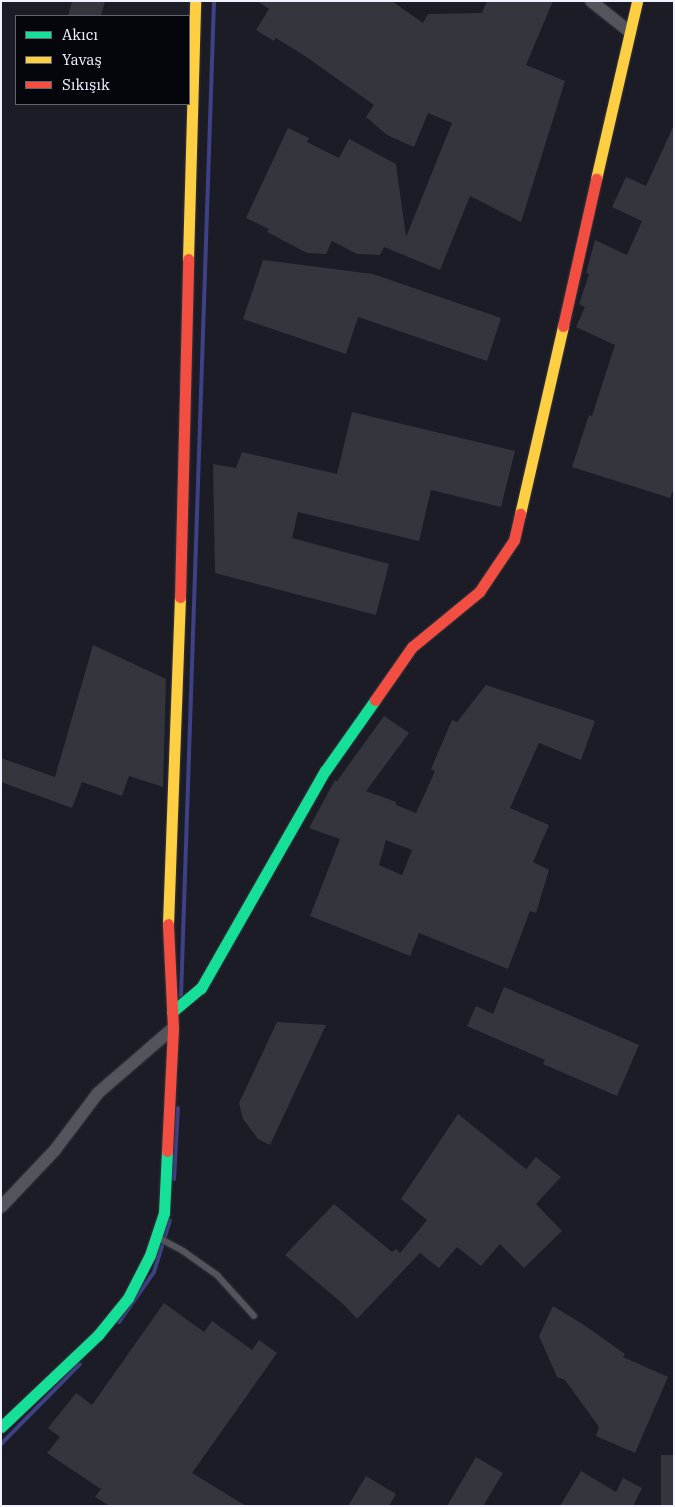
<!DOCTYPE html>
<meta charset="utf-8">
<style>
body{margin:0}
#map{position:relative;width:675px;height:1507px;overflow:hidden;background:#1b1c26;font-family:"IBM Plex Serif",serif}
div>[style]{position:absolute}
[style*='--x']{left:calc(var(--x)*1px);top:calc(var(--y)*1px);width:calc(var(--w)*1px);rotate:calc(var(--a)*1deg)}
.stream>*{height:4px;margin:-2px;padding:0 2px;transform-origin:2px;border-radius:2px;background:#3e4186}
.building>*{inset:0;background:#34353d;transform-origin:0 0}
.roads{filter:drop-shadow(0 0 1px #35363d) drop-shadow(0 0 1px #35363d)}
.lane>*{height:6px;margin:-3px;padding:0 3px;transform-origin:3px;border-radius:3px;background:#53545c}
.street>*{height:12px;margin:-6px;padding:0 6px;transform-origin:6px;border-radius:6px;background:#53545c}
.fast>*{height:11px;margin:-5.5px;padding:0 5.5px;transform-origin:5.5px;border-radius:5.5px;background:#16e098}
.slow>*{height:11px;margin:-5.5px;padding:0 5.5px;transform-origin:5.5px;border-radius:5.5px;background:#ffcf43}
.jam>*{height:11px;margin:-5.5px;padding:0 5.5px;transform-origin:5.5px;border-radius:5.5px;background:#f24e42}
span{translate:-50% -50%;white-space:nowrap;text-align:center;line-height:1.15;-webkit-text-stroke:5px #05050c;paint-order:stroke}
.frame{position:absolute;inset:0;border:2px solid #f0f3ff;pointer-events:none}
.legend{position:absolute;left:15px;top:15px;width:175px;height:90px;box-sizing:border-box;background:#05050c;border:1px solid #63646d;margin:0;padding:6px 9px;list-style:none;font-size:15px;color:#f0f3ff}
.legend li{display:flex;align-items:center;gap:10px;height:25px}
.legend b{width:25px;border:1px solid #63646d}
</style>
<div id="map">
<div class="stream">
<div style="--x:181;--y:996;--w:996;--a:-88.1"></div>
<div style="--x:174;--y:1179;--w:71;--a:-86.8"></div>
<div style="--x:119;--y:1322;--w:61;--a:-55"></div>
<div style="--x:154;--y:1272;--w:54;--a:-72.9"></div>
<div style="--x:1;--y:1444;--w:112;--a:-45.4"></div>
</div>
<div class="building">
<div style="clip-path:polygon(72px 1px,105px 1px,101px 16px,68px 16px)"></div>
<div style="clip-path:polygon(257px 1px,392px 1px,423px 23px,428px 14px,482px 13px,487px 1px,553px 1px,526px 65px,565px 81px,521px 222px,470px 196px,440px 270px,384px 247px,380px 255px,357px 254px,332px 241px,326px 254px,307px 253px,267px 232px,269px 229px,246px 218px,288px 128px,309px 138px,307px 142px,339px 158px,349px 139px,396px 164px,406px 237px,452px 123px,428px 113px,414px 147px,387px 135px,366px 117px,374px 105px,305px 56px,276px 38px,274px 41px,256px 30px,269px 9px)"></div>
<div style="clip-path:polygon(674px 125px,674px 488px,670px 498px,572px 467px,589px 415px,592px 416px,615px 345px,576px 327px,585px 307px,579px 304px,589px 274px,586px 273px,595px 240px,627px 255px,642px 221px,612px 207px,626px 177px,646px 186px)"></div>
<div style="clip-path:polygon(263px 260px,373px 274px,501px 318px,487px 361px,358px 317px,346px 354px,243px 319px)"></div>
<div style="clip-path:polygon(352px 412px,515px 451px,501px 507px,431px 490px,419px 541px,298px 512px,292px 538px,389px 564px,376px 615px,215px 573px,213px 464px,236px 468px,242px 452px,337px 474px)"></div>
<div style="clip-path:polygon(93px 645px,166px 679px,163px 787px,129px 776px,122px 796px,82px 782px,72px 808px,1px 782px,1px 758px,55px 777px)"></div>
<div style="clip-path:polygon(evenodd,486px 685px,595px 721px,581px 760px,539px 743px,510px 808px,549px 825px,533px 862px,549px 870px,536px 913px,530px 911px,508px 969px,419px 933px,410px 956px,310px 916px,340px 839px,309px 828px,335px 780px,337px 781px,384px 716px,409px 733px,366px 791px,396px 802px,396px 805px,416px 813px,435px 771px,431px 769px,452px 720px,457px 722px,486px 685px,386px 840px,412px 850px,402px 875px,379px 865px,386px 840px)"></div>
<div style="clip-path:polygon(504px 987px,639px 1045px,617px 1096px,543px 1064px,545px 1060px,467px 1026px,476px 1006px,493px 1014px)"></div>
<div style="clip-path:polygon(277px 1022px,326px 1025px,270px 1145px,258px 1139px,243px 1119px,239px 1103px)"></div>
<div style="clip-path:polygon(458px 1114px,526px 1169px,536px 1157px,561px 1177px,536px 1204px,562px 1231px,524px 1268px,500px 1244px,481px 1266px,457px 1247px,439px 1268px,420px 1253px,357px 1319px,343px 1304px,285px 1255px,334px 1204px,392px 1252px,396px 1249px,400px 1253px,427px 1220px,401px 1199px)"></div>
<div style="clip-path:polygon(164px 1303px,204px 1332px,212px 1321px,252px 1350px,259px 1340px,277px 1353px,192px 1473px,246px 1506px,110px 1506px,95px 1497px,101px 1489px,47px 1453px,60px 1437px,48px 1428px,76px 1393px,92px 1405px)"></div>
<div style="clip-path:polygon(553px 1306px,584px 1325px,625px 1354px,623px 1357px,668px 1377px,635px 1453px,596px 1436px,599px 1427px,565px 1380px,557px 1377px,539px 1336px)"></div>
<div style="left:661px;top:1455px;width:13px;height:51px"></div>
<div style="clip-path:polygon(476px 1457px,503px 1473px,483px 1506px,447px 1506px)"></div>
<div style="clip-path:polygon(581px 1471px,616px 1492px,623px 1478px,642px 1488px,633px 1506px,560px 1506px)"></div>
<div style="clip-path:polygon(366px 1476px,396px 1494px,389px 1506px,348px 1506px)"></div>
</div>
<div class="roads">
<div class="lane">
<div style="--x:157;--y:1237;--w:30;--a:28"></div>
<div style="--x:183;--y:1251;--w:42;--a:35.2"></div>
<div style="--x:217;--y:1275;--w:55;--a:47.9"></div>
</div>
<div class="street">
<div style="--x:591;--y:1;--w:50;--a:38.5"></div>
<div style="--x:1;--y:1207;--w:79;--a:-46.5"></div>
<div style="--x:55;--y:1150;--w:71;--a:-53"></div>
<div style="--x:98;--y:1093;--w:99;--a:-40.9"></div>
</div>
<div class="fast">
<div style="--x:172;--y:1012;--w:38;--a:-40"></div>
<div style="--x:201;--y:988;--w:250;--a:-60.3"></div>
<div style="--x:325;--y:771;--w:87;--a:-54.8"></div>
<div style="--x:1;--y:1427;--w:134;--a:-43.5"></div>
<div style="--x:98;--y:1335;--w:48;--a:-51"></div>
<div style="--x:128;--y:1298;--w:48;--a:-62.9"></div>
<div style="--x:150;--y:1255;--w:44;--a:-71.6"></div>
<div style="--x:164;--y:1213;--w:62;--a:-87.2"></div>
</div>
<div class="slow">
<div style="--x:596;--y:179;--w:183;--a:-77"></div>
<div style="--x:188;--y:259;--w:258;--a:-88.4"></div>
<div style="--x:520;--y:514;--w:193;--a:-77.1"></div>
<div style="--x:168;--y:924;--w:327;--a:-87.9"></div>
</div>
<div class="jam">
<div style="--x:563;--y:326;--w:151;--a:-77.3"></div>
<div style="--x:180;--y:597;--w:338;--a:-88.6"></div>
<div style="--x:375;--y:700;--w:65;--a:-55.1"></div>
<div style="--x:412;--y:647;--w:87;--a:-39.4"></div>
<div style="--x:479;--y:592;--w:63;--a:-56.1"></div>
<div style="--x:514;--y:540;--w:27;--a:-77"></div>
<div style="--x:167;--y:1151;--w:123;--a:-87.2"></div>
<div style="--x:173;--y:1028;--w:104;--a:-92.8"></div>
</div>
</div>
<div class="frame"></div>
<ul class="legend">
<li><b style="height:6px;background:#16e098"></b>Akıcı</li>
<li><b style="height:6px;background:#ffcf43"></b>Yavaş</li>
<li><b style="height:6px;background:#f24e42"></b>Sıkışık</li>
</ul>
</div>
